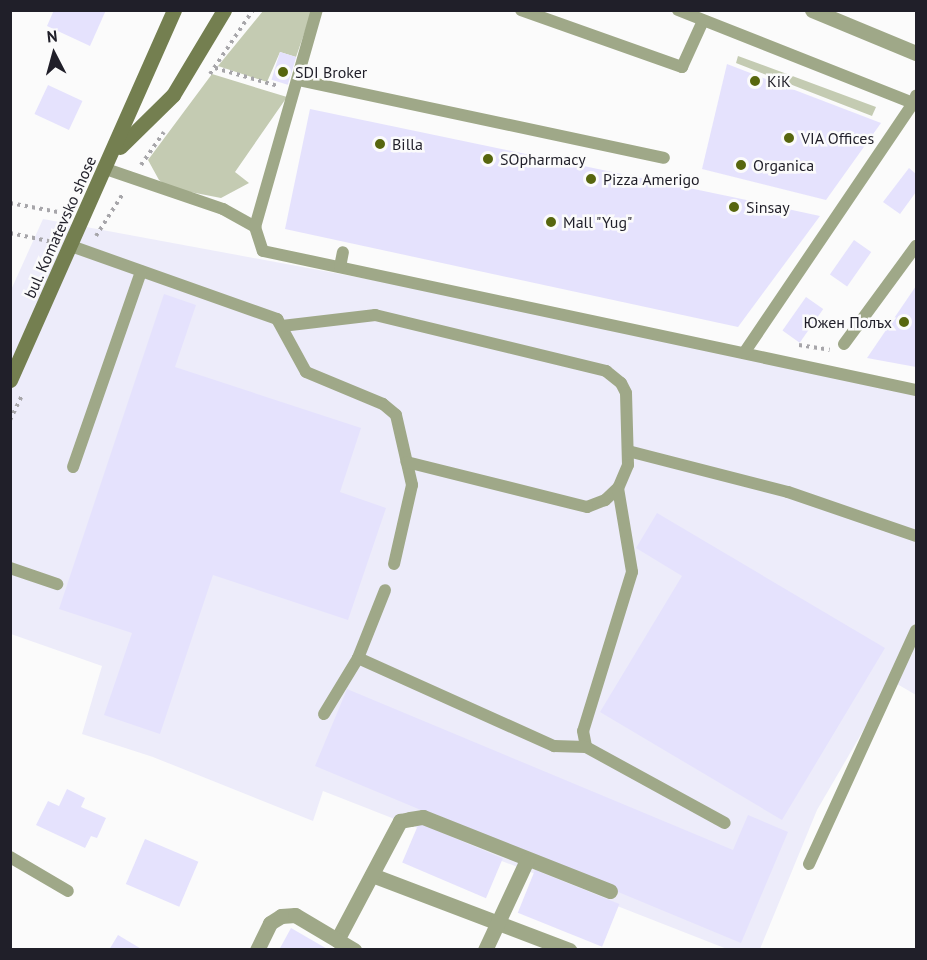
<!DOCTYPE html>
<meta charset="utf-8">
<style>
body{margin:0}
#map{position:relative;width:927px;height:960px;overflow:hidden;background:#fbfbfb;font-family:"PT Sans",sans-serif}
div>[style]{position:absolute}
[style*='--x']{left:calc(var(--x)*1px);top:calc(var(--y)*1px);width:calc(var(--w)*1px);rotate:calc(var(--a)*1deg)}
.built>*{inset:0;background:#edecfa}
.green>*{inset:0;background:#c4cbb2}
.building>*{inset:0;background:#e5e2fd;transform-origin:0 0}
.path>*{height:4px;margin-top:-2px;transform-origin:0;background:repeating-linear-gradient(90deg,#a7a6aa 0 3px,transparent 0 7.5px)}
.service>*{height:12px;margin:-6px;padding:0 6px;transform-origin:6px;border-radius:6px;background:#9fa888}
.minor>*{height:15px;margin:-7.5px;padding:0 7.5px;transform-origin:7.5px;border-radius:7.5px;background:#9fa888}
.tertiary>*{height:15px;margin:-7.5px;padding:0 7.5px;transform-origin:7.5px;border-radius:7.5px;background:#9fa888}
.secondary>*{height:15px;margin:-7.5px;padding:0 7.5px;transform-origin:7.5px;border-radius:7.5px;background:#747f50}
.dots>*{width:16px;height:16px;translate:-50% -50%;box-sizing:border-box;border:3px solid #fbfbfb;border-radius:50%}
span{translate:-50% -50%;white-space:nowrap;text-align:center;line-height:1.15;-webkit-text-stroke:5px #fbfbfb;paint-order:stroke}
.poi-label{font-size:16px;color:#201f29}
.left{translate:0 -50%;text-align:left}
.right{translate:-100% -50%;text-align:right}
.street-label{font-size:16px;color:#201f29}
.frame{position:absolute;inset:0;border:12px solid #201f29;pointer-events:none}
.north{position:absolute;left:24px;top:24px;width:60px;height:60px;-webkit-text-stroke:4px #fbfbfb;paint-order:stroke;rotate:354deg;font-size:16px;font-weight:700;line-height:24px;text-align:center;color:#201f29}
.north::after{content:'';display:block;margin:auto;width:21px;height:27px;background:#201f29;clip-path:polygon(50% 0,100% 100%,50% 72%,0 100%)}
</style>
<div id="map">
<div class="built">
<div style="clip-path:polygon(43px 219px,756px 351px,916px 385px,916px 695px,892px 681px,817px 810px,760px 949px,727px 949px,323px 791px,313px 821px,153px 757px,82px 734px,102px 666px,11px 634px,11px 290px)"></div>
</div>
<div class="green">
<div style="clip-path:polygon(263px 11px,312px 11px,296px 57px,280px 52px,267px 82px,218px 66px)"></div>
<div style="clip-path:polygon(738px 56px,876px 107px,872px 116px,736px 63px)"></div>
<div style="clip-path:polygon(212px 74px,287px 97px,235px 172px,249px 183px,221px 198px,170px 188px,159px 180px,148px 160px)"></div>
</div>
<div class="building">
<div style="clip-path:polygon(54px 10px,106px 10px,90px 46px,47px 26px)"></div>
<div style="left:280px;top:52px;width:17px;height:29px;rotate:17deg"></div>
<div style="clip-path:polygon(727px 64px,881px 123px,826px 200px,702px 169px)"></div>
<div style="left:48px;top:85px;width:38px;height:32px;rotate:25deg"></div>
<div style="clip-path:polygon(310px 109px,737px 198px,820px 216px,738px 327px,285px 229px)"></div>
<div style="clip-path:polygon(909px 168px,916px 174px,916px 192px,900px 214px,883px 202px)"></div>
<div style="left:854px;top:240px;width:21px;height:42px;rotate:35deg"></div>
<div style="clip-path:polygon(916px 286px,916px 367px,867px 358px)"></div>
<div style="clip-path:polygon(164px 294px,196px 305px,175px 367px,361px 428px,340px 492px,386px 508px,348px 620px,213px 575px,160px 734px,104px 715px,132px 633px,59px 609px)"></div>
<div style="left:806px;top:297px;width:21px;height:41px;rotate:35deg"></div>
<div style="clip-path:polygon(657px 513px,885px 648px,782px 820px,600px 712px,682px 576px,636px 548px)"></div>
<div style="clip-path:polygon(347px 689px,733px 850px,748px 815px,788px 832px,741px 943px,315px 766px)"></div>
<div style="clip-path:polygon(67px 789px,85px 798px,81px 807px,106px 818px,97px 838px,91px 836px,85px 848px,36px 825px,48px 801px,59px 806px)"></div>
<div style="left:419px;top:823px;width:91px;height:43px;rotate:23deg"></div>
<div style="left:145px;top:839px;width:58px;height:49px;rotate:23deg"></div>
<div style="left:535px;top:870px;width:91px;height:46px;rotate:22deg"></div>
<div style="clip-path:polygon(291px 928px,329px 950px,279px 950px)"></div>
<div style="clip-path:polygon(118px 935px,143px 950px,109px 950px)"></div>
</div>
<div class="path">
<div style="--x:215;--y:68;--w:66;--a:15.9"></div>
<div style="--x:210;--y:74;--w:77;--a:-56.1"></div>
<div style="--x:141;--y:165;--w:40;--a:-55.1"></div>
<div style="--x:10;--y:203;--w:54;--a:10.7"></div>
<div style="--x:10;--y:233;--w:44;--a:11.8"></div>
<div style="--x:96;--y:236;--w:52;--a:-57.5"></div>
<div style="--x:799;--y:345;--w:31;--a:9"></div>
<div style="--x:10;--y:420;--w:28;--a:-64"></div>
</div>
<div class="service">
<div style="--x:521;--y:10;--w:171;--a:19.5"></div>
<div style="--x:682;--y:67;--w:51;--a:-65.5"></div>
<div style="--x:678;--y:10;--w:253;--a:21.6"></div>
<div style="--x:913;--y:103;--w:8;--a:-67"></div>
<div style="--x:298;--y:80;--w:374;--a:12"></div>
<div style="--x:106;--y:169;--w:124;--a:18.9"></div>
<div style="--x:223;--y:209;--w:37;--a:29"></div>
<div style="--x:255;--y:227;--w:25;--a:72"></div>
<div style="--x:263;--y:251;--w:668;--a:12.02"></div>
<div style="--x:255;--y:227;--w:226;--a:-74.1"></div>
<div style="--x:71;--y:246;--w:219;--a:19.5"></div>
<div style="--x:277;--y:319;--w:60;--a:61.3"></div>
<div style="--x:306;--y:372;--w:83;--a:22.6"></div>
<div style="--x:383;--y:404;--w:17;--a:40"></div>
<div style="--x:396;--y:415;--w:72;--a:77.1"></div>
<div style="--x:412;--y:485;--w:81;--a:102.8"></div>
<div style="--x:340;--y:267;--w:15;--a:-79"></div>
<div style="--x:282;--y:326;--w:94;--a:-6.7"></div>
<div style="--x:375;--y:315;--w:238;--a:13.6"></div>
<div style="--x:606;--y:371;--w:19;--a:39"></div>
<div style="--x:621;--y:383;--w:11;--a:63"></div>
<div style="--x:626;--y:393;--w:72;--a:88.4"></div>
<div style="--x:628;--y:465;--w:25;--a:113"></div>
<div style="--x:618;--y:488;--w:18;--a:137"></div>
<div style="--x:605;--y:500;--w:19;--a:159"></div>
<div style="--x:587;--y:507;--w:186;--a:-166"></div>
<div style="--x:844;--y:344;--w:122;--a:-53.7"></div>
<div style="--x:744;--y:353;--w:302;--a:-55.9"></div>
<div style="--x:628;--y:451;--w:165;--a:14.4"></div>
<div style="--x:788;--y:492;--w:135;--a:19"></div>
<div style="--x:73;--y:467;--w:207;--a:-70.8"></div>
<div style="--x:618;--y:488;--w:85;--a:80.5"></div>
<div style="--x:632;--y:572;--w:166;--a:107.1"></div>
<div style="--x:583;--y:731;--w:16;--a:79"></div>
<div style="--x:586;--y:747;--w:158;--a:28.7"></div>
<div style="--x:10;--y:568;--w:50;--a:18.8"></div>
<div style="--x:358;--y:658;--w:215;--a:24.2"></div>
<div style="--x:554;--y:746;--w:32;--a:2"></div>
<div style="--x:324;--y:714;--w:66;--a:-58.7"></div>
<div style="--x:358;--y:658;--w:73;--a:-68.3"></div>
<div style="--x:10;--y:857;--w:67;--a:30.4"></div>
<div style="--x:809;--y:864;--w:257;--a:-65.4"></div>
</div>
<div class="minor">
<div style="--x:372;--y:875;--w:211;--a:20.8"></div>
<div style="--x:337;--y:940;--w:135;--a:-62.1"></div>
<div style="--x:400;--y:821;--w:10;--a:-11"></div>
<div style="--x:410;--y:819;--w:13;--a:-9"></div>
<div style="--x:423;--y:817;--w:201;--a:21.6"></div>
<div style="--x:257;--y:950;--w:30;--a:-64"></div>
<div style="--x:270;--y:923;--w:13;--a:-32"></div>
<div style="--x:281;--y:916;--w:14;--a:-4"></div>
<div style="--x:295;--y:915;--w:69;--a:30.7"></div>
<div style="--x:485;--y:950;--w:99;--a:-65"></div>
</div>
<div class="tertiary">
<div style="--x:812;--y:10;--w:113;--a:22.5"></div>
</div>
<div class="secondary">
<div style="--x:120;--y:147;--w:74;--a:-44.5"></div>
<div style="--x:173;--y:95;--w:99;--a:-59"></div>
<div style="--x:10;--y:380;--w:405;--a:-66.1"></div>
</div>
<div class="dots">
<div style="left:283px;top:72px;background:#57660e"></div>
<div style="left:755px;top:81px;background:#57660e"></div>
<div style="left:789px;top:138px;background:#57660e"></div>
<div style="left:380px;top:144px;background:#57660e"></div>
<div style="left:488px;top:159px;background:#57660e"></div>
<div style="left:741px;top:165px;background:#57660e"></div>
<div style="left:591px;top:179px;background:#57660e"></div>
<div style="left:734px;top:207px;background:#57660e"></div>
<div style="left:551px;top:222px;background:#57660e"></div>
<div style="left:904px;top:322px;background:#57660e"></div>
</div>
<div class="poi-label">
<span class="left" style="left:295px;top:72px">SDI Broker</span>
<span class="left" style="left:767px;top:81px">KiK</span>
<span class="left" style="left:801px;top:138px">VIA Offices</span>
<span class="left" style="left:392px;top:144px">Billa</span>
<span class="left" style="left:500px;top:159px">SOpharmacy</span>
<span class="left" style="left:753px;top:165px">Organica</span>
<span class="left" style="left:603px;top:179px">Pizza Amerigo</span>
<span class="left" style="left:746px;top:207px">Sinsay</span>
<span class="left" style="left:563px;top:222px">Mall "Yug"</span>
<span class="right" style="left:892px;top:322px">Южен Полъх</span>
</div>
<div class="street-label">
<span style="left:60px;top:227px;rotate:-66deg">bul. Komatevsko shose</span>
</div>
<div class="frame"></div>
<div class="north">N</div>
</div>
